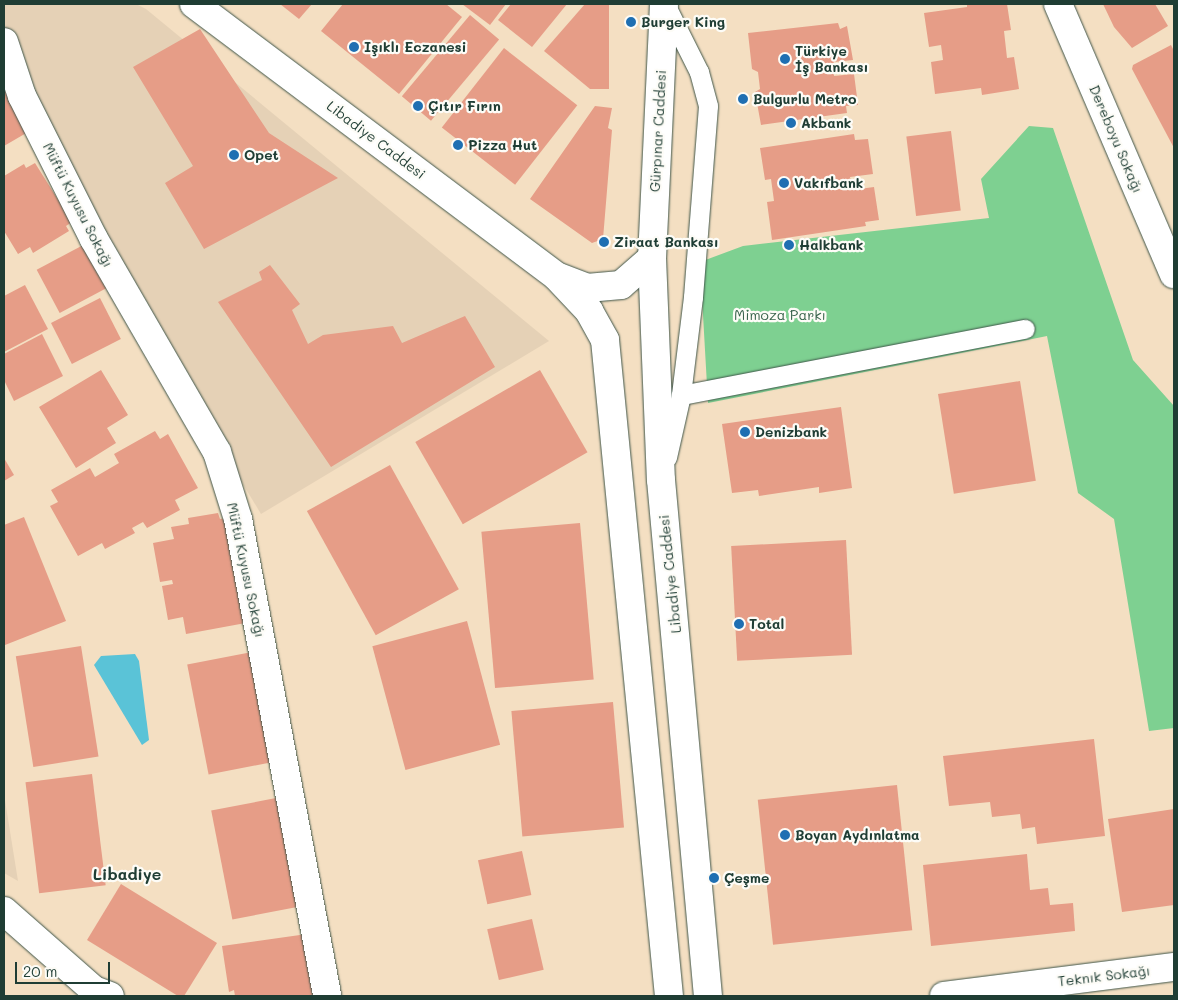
<!DOCTYPE html>
<meta charset="utf-8">
<style>
body{margin:0}
#map{position:relative;width:1178px;height:1000px;overflow:hidden;background:#f4dfc2;font-family:Mali,sans-serif}
div>[style]{position:absolute}
[style*='--x']{left:calc(var(--x)*1px);top:calc(var(--y)*1px);width:calc(var(--w)*1px);rotate:calc(var(--a)*1deg)}
.built>*{inset:0;background:#e5d1b6}
.green>*{inset:0;background:#7ed091}
.water>*{inset:0;background:#5ac3d7}
.building>*{inset:0;background:#e69d87;transform-origin:0 0}
.roads{filter:drop-shadow(0 0 1px #3f5549) drop-shadow(0 0 1px #3f5549)}
.service>*{height:19px;margin:-9.5px;padding:0 9.5px;transform-origin:9.5px;border-radius:9.5px;background:#fff}
.minor>*{height:28px;margin:-14px;padding:0 14px;transform-origin:14px;border-radius:14px;background:#fff}
.primary>*{height:28px;margin:-14px;padding:0 14px;transform-origin:14px;border-radius:14px;background:#fff}
.dots>*{width:14px;height:14px;translate:-50% -50%;box-sizing:border-box;border:2px solid #fdfcf7;border-radius:50%}
span{translate:-50% -50%;white-space:nowrap;text-align:center;line-height:1.15;-webkit-text-stroke:4.5px #fdfcf7;paint-order:stroke}
.poi-label{font-size:14px;color:#1f3d34;font-weight:700}
.left{translate:0 -50%;text-align:left}
.street-label{font-size:14px;color:#1f3d34}
.park-label{font-size:14px;color:#37624b}
.quarter-label{font-size:16px;color:#1f3d34;font-weight:700}
.frame{position:absolute;inset:0;border:5px solid #1f3d34;pointer-events:none}
.scale{position:absolute;left:15px;top:962px;width:95px;height:22px;box-sizing:border-box;border:2px solid #1f3d34;border-top:0;padding-left:6px;font-size:15px;line-height:18px;white-space:nowrap;color:#1f3d34;-webkit-text-stroke:4px #fdfcf7;paint-order:stroke}
</style>
<div id="map">
<div class="built">
<div style="clip-path:polygon(4px 4px,136px 4px,146px 9px,549px 341px,261px 514px,83px 218px,4px 34px)"></div>
<div style="clip-path:polygon(4px 794px,18px 881px,4px 873px)"></div>
</div>
<div class="green">
<div style="clip-path:polygon(1029px 126px,1053px 128px,1133px 360px,1174px 406px,1174px 728px,1149px 731px,1114px 519px,1078px 493px,1047px 336px,708px 403px,700px 262px,743px 246px,989px 218px,981px 179px)"></div>
</div>
<div class="water">
<div style="clip-path:polygon(135px 654px,139px 661px,149px 740px,142px 745px,94px 665px,101px 656px)"></div>
</div>
<div class="building">
<div style="clip-path:polygon(280px 4px,312px 4px,299px 19px)"></div>
<div style="clip-path:polygon(343px 4px,446px 4px,462px 17px,399px 94px,321px 31px)"></div>
<div style="clip-path:polygon(462px 4px,506px 4px,490px 25px)"></div>
<div style="clip-path:polygon(511px 4px,567px 4px,532px 47px,498px 20px)"></div>
<div style="clip-path:polygon(585px 4px,609px 4px,609px 89px,590px 89px,544px 51px)"></div>
<div style="clip-path:polygon(967px 4px,1007px 4px,1011px 30px,1004px 31px,1007px 58px,1014px 57px,1019px 89px,982px 95px,981px 88px,935px 94px,931px 62px,943px 60px,941px 45px,929px 47px,924px 13px,967px 7px)"></div>
<div style="clip-path:polygon(1103px 4px,1155px 4px,1168px 26px,1132px 48px,1114px 27px)"></div>
<div style="left:470px;top:15px;width:38px;height:106px;rotate:40deg"></div>
<div style="clip-path:polygon(838px 23px,840px 29px,847px 26px,853px 60px,834px 62px,834px 76px,854px 74px,858px 105px,846px 106px,847px 113px,761px 125px,755px 92px,760px 89px,758px 72px,752px 69px,748px 33px)"></div>
<div style="clip-path:polygon(200px 29px,269px 133px,338px 178px,204px 249px,165px 183px,193px 166px,133px 67px)"></div>
<div style="clip-path:polygon(1171px 45px,1174px 51px,1174px 148px,1132px 69px,1133px 65px)"></div>
<div style="left:504px;top:48px;width:93px;height:101px;rotate:38deg"></div>
<div style="clip-path:polygon(4px 89px,28px 132px,4px 146px)"></div>
<div style="clip-path:polygon(595px 106px,612px 108px,608px 128px,612px 130px,603px 239px,592px 243px,530px 199px)"></div>
<div style="left:951px;top:131px;width:80px;height:45px;rotate:83deg"></div>
<div style="clip-path:polygon(854px 134px,855px 140px,868px 139px,873px 174px,850px 177px,852px 190px,874px 187px,879px 220px,865px 222px,866px 226px,772px 240px,767px 202px,774px 201px,771px 179px,765px 180px,760px 148px)"></div>
<div style="clip-path:polygon(35px 163px,72px 222px,66px 226px,69px 231px,33px 253px,30px 247px,18px 254px,4px 231px,4px 176px,24px 164px,26px 168px)"></div>
<div style="left:87px;top:243px;width:49px;height:57px;rotate:62deg"></div>
<div style="clip-path:polygon(270px 265px,300px 304px,292px 310px,308px 344px,323px 335px,393px 326px,402px 343px,465px 316px,495px 367px,331px 467px,218px 302px,262px 280px,259px 272px)"></div>
<div style="clip-path:polygon(25px 285px,48px 329px,4px 352px,4px 296px)"></div>
<div style="left:100px;top:298px;width:46px;height:55px;rotate:63deg"></div>
<div style="clip-path:polygon(42px 334px,63px 376px,14px 401px,4px 380px,4px 354px)"></div>
<div style="clip-path:polygon(101px 370px,128px 415px,107px 428px,116px 443px,76px 468px,39px 407px)"></div>
<div style="left:540px;top:370px;width:95px;height:144px;rotate:60deg"></div>
<div style="left:1020px;top:381px;width:101px;height:83px;rotate:81deg"></div>
<div style="clip-path:polygon(841px 407px,852px 488px,819px 493px,819px 487px,759px 496px,758px 490px,732px 493px,722px 424px)"></div>
<div style="clip-path:polygon(155px 431px,160px 439px,168px 434px,198px 488px,175px 500px,180px 510px,147px 528px,143px 522px,132px 528px,135px 533px,105px 549px,102px 543px,78px 556px,50px 506px,58px 502px,51px 490px,90px 468px,95px 477px,119px 463px,114px 454px)"></div>
<div style="clip-path:polygon(4px 458px,14px 475px,4px 481px)"></div>
<div style="left:390px;top:465px;width:142px;height:95px;rotate:61deg"></div>
<div style="clip-path:polygon(218px 513px,220px 519px,232px 517px,251px 622px,186px 634px,183px 617px,168px 620px,162px 586px,173px 584px,172px 580px,160px 582px,153px 543px,174px 539px,171px 527px,189px 524px,188px 518px)"></div>
<div style="clip-path:polygon(24px 517px,66px 621px,5px 645px,4px 525px)"></div>
<div style="left:580px;top:523px;width:157px;height:99px;rotate:85deg"></div>
<div style="left:846px;top:540px;width:115px;height:115px;rotate:87deg"></div>
<div style="left:467px;top:621px;width:128px;height:98px;rotate:75deg"></div>
<div style="left:81px;top:646px;width:112px;height:66px;rotate:81deg"></div>
<div style="left:252px;top:652px;width:112px;height:66px;rotate:79deg"></div>
<div style="left:613px;top:702px;width:126px;height:102px;rotate:85deg"></div>
<div style="clip-path:polygon(1094px 739px,1105px 836px,1037px 844px,1035px 827px,1022px 829px,1020px 814px,992px 817px,990px 802px,949px 806px,943px 756px)"></div>
<div style="left:92px;top:774px;width:112px;height:67px;rotate:83deg"></div>
<div style="left:897px;top:785px;width:146px;height:140px;rotate:84deg"></div>
<div style="left:276px;top:798px;width:111px;height:66px;rotate:79deg"></div>
<div style="clip-path:polygon(1174px 809px,1174px 905px,1122px 912px,1108px 819px)"></div>
<div style="left:522px;top:851px;width:45px;height:45px;rotate:78deg"></div>
<div style="clip-path:polygon(1027px 854px,1030px 890px,1048px 888px,1050px 905px,1073px 903px,1075px 931px,931px 946px,923px 865px)"></div>
<div style="clip-path:polygon(121px 884px,217px 943px,184px 996px,178px 996px,87px 940px)"></div>
<div style="left:532px;top:919px;width:52px;height:46px;rotate:77deg"></div>
<div style="clip-path:polygon(314px 933px,323px 996px,235px 996px,234px 990px,229px 992px,222px 946px)"></div>
</div>
<div class="roads">
<div class="service">
<div style="--x:666;--y:6;--w:74;--a:63.4"></div>
<div style="--x:699;--y:72;--w:35;--a:75"></div>
<div style="--x:708;--y:106;--w:192;--a:94.5"></div>
<div style="--x:693;--y:297;--w:99;--a:97"></div>
<div style="--x:681;--y:395;--w:64;--a:102.7"></div>
<div style="--x:681;--y:395;--w:350;--a:-10.9"></div>
</div>
<div class="minor">
<div style="--x:1058;--y:4;--w:294;--a:66.8"></div>
<div style="--x:4;--y:42;--w:57;--a:71.6"></div>
<div style="--x:22;--y:96;--w:160;--a:63.3"></div>
<div style="--x:94;--y:239;--w:246;--a:60"></div>
<div style="--x:217;--y:452;--w:70;--a:72.6"></div>
<div style="--x:238;--y:519;--w:485;--a:79.4"></div>
<div style="--x:4;--y:911;--w:120;--a:41.3"></div>
<div style="--x:94;--y:990;--w:17;--a:21"></div>
<div style="--x:944;--y:996;--w:232;--a:-7.2"></div>
</div>
<div class="primary">
<div style="--x:194;--y:4;--w:454;--a:36.9"></div>
<div style="--x:557;--y:277;--w:47;--a:46.7"></div>
<div style="--x:589;--y:311;--w:33;--a:61"></div>
<div style="--x:605;--y:340;--w:659;--a:84.43"></div>
<div style="--x:664;--y:4;--w:254;--a:92.7"></div>
<div style="--x:652;--y:258;--w:222;--a:87.7"></div>
<div style="--x:661;--y:480;--w:518;--a:84.8"></div>
<div style="--x:559;--y:277;--w:30;--a:21"></div>
<div style="--x:587;--y:288;--w:34;--a:-5"></div>
<div style="--x:621;--y:285;--w:41;--a:-41.1"></div>
</div>
</div>
<div class="dots">
<div style="left:631px;top:22px;background:#1f6fb2"></div>
<div style="left:354px;top:47px;background:#1f6fb2"></div>
<div style="left:785px;top:59px;background:#1f6fb2"></div>
<div style="left:743px;top:99px;background:#1f6fb2"></div>
<div style="left:418px;top:106px;background:#1f6fb2"></div>
<div style="left:791px;top:123px;background:#1f6fb2"></div>
<div style="left:458px;top:145px;background:#1f6fb2"></div>
<div style="left:234px;top:155px;background:#1f6fb2"></div>
<div style="left:784px;top:183px;background:#1f6fb2"></div>
<div style="left:604px;top:242px;background:#1f6fb2"></div>
<div style="left:789px;top:245px;background:#1f6fb2"></div>
<div style="left:745px;top:432px;background:#1f6fb2"></div>
<div style="left:739px;top:624px;background:#1f6fb2"></div>
<div style="left:785px;top:835px;background:#1f6fb2"></div>
<div style="left:714px;top:878px;background:#1f6fb2"></div>
</div>
<div class="poi-label">
<span class="left" style="left:641px;top:22px">Burger King</span>
<span class="left" style="left:364px;top:47px">Işıklı Eczanesi</span>
<span class="left" style="left:795px;top:59px">Türkiye<br>İş Bankası</span>
<span class="left" style="left:753px;top:99px">Bulgurlu Metro</span>
<span class="left" style="left:428px;top:106px">Çıtır Fırın</span>
<span class="left" style="left:801px;top:123px">Akbank</span>
<span class="left" style="left:468px;top:145px">Pizza Hut</span>
<span class="left" style="left:244px;top:155px">Opet</span>
<span class="left" style="left:794px;top:183px">Vakıfbank</span>
<span class="left" style="left:614px;top:242px">Ziraat Bankası</span>
<span class="left" style="left:799px;top:245px">Halkbank</span>
<span class="left" style="left:755px;top:432px">Denizbank</span>
<span class="left" style="left:749px;top:624px">Total</span>
<span class="left" style="left:795px;top:835px">Boyan Aydınlatma</span>
<span class="left" style="left:724px;top:878px">Çeşme</span>
</div>
<div class="street-label">
<span style="left:658px;top:131px;rotate:-87deg">Gürpınar Caddesi</span>
<span style="left:1116px;top:139px;rotate:67deg">Dereboyu Sokağı</span>
<span style="left:376px;top:140px;rotate:37deg">Libadiye Caddesi</span>
<span style="left:78px;top:205px;rotate:63deg">Müftü Kuyusu Sokağı</span>
<span style="left:246px;top:570px;rotate:78deg">Müftü Kuyusu Sokağı</span>
<span style="left:670px;top:574px;rotate:-96deg">Libadiye Caddesi</span>
<span style="left:1104px;top:976px;rotate:-7deg">Teknık Sokağı</span>
</div>
<div class="park-label">
<span style="left:780px;top:315px">Mimoza Parkı</span>
</div>
<div class="quarter-label">
<span style="left:127px;top:874px">Libadiye</span>
</div>
<div class="frame"></div>
<div class="scale">20 m</div>
</div>
